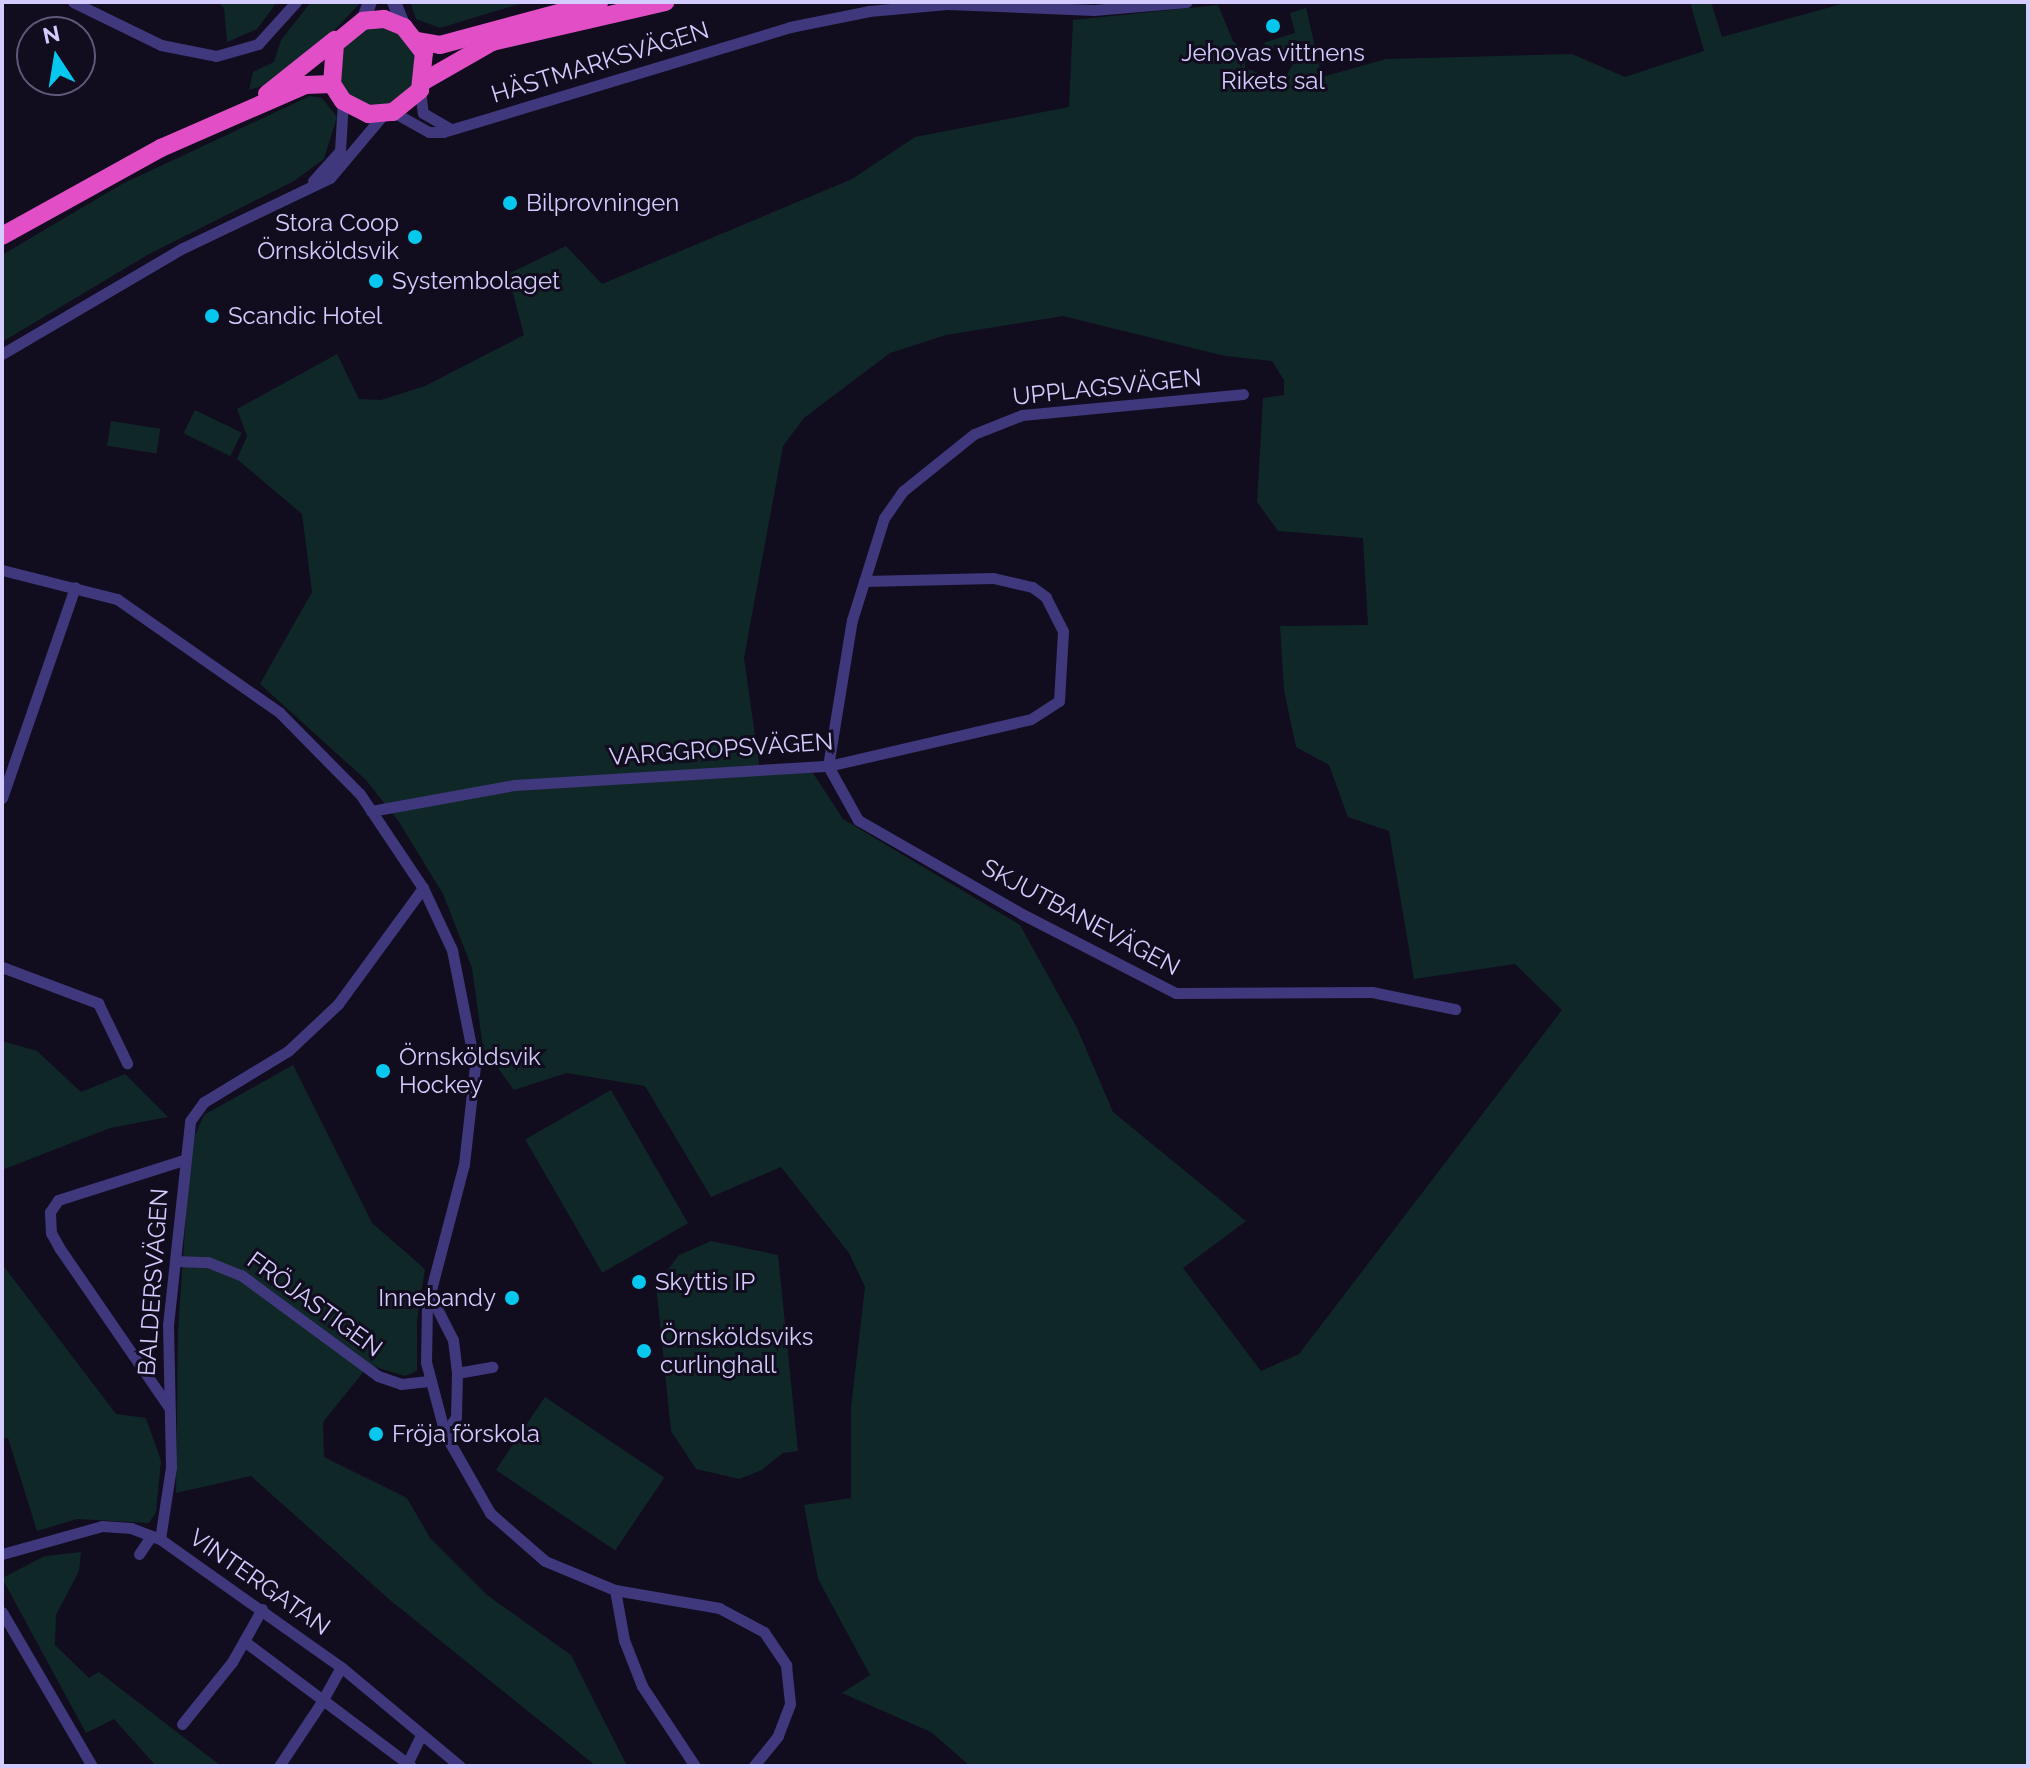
<!DOCTYPE html>
<meta charset="utf-8">
<style>
body{margin:0}
#map{position:relative;width:2030px;height:1768px;overflow:hidden;background:#110c1e;font-family:Raleway,sans-serif}
div>[style]{position:absolute}
[style*='--x']{left:calc(var(--x)*1px);top:calc(var(--y)*1px);width:calc(var(--w)*1px);rotate:calc(var(--a)*1deg)}
.green>*{inset:0;background:#102728;transform-origin:0 0}
.round{border-radius:50%}
.minor>*{height:11px;margin:-5.5px;padding:0 5.5px;transform-origin:5.5px;border-radius:5.5px;background:#3f387c}
.tertiary>*{height:14px;margin:-7px;padding:0 7px;transform-origin:7px;border-radius:7px;background:#3f387c}
.trunk>*{height:18px;margin:-9px;padding:0 9px;transform-origin:9px;border-radius:9px;background:#e24ec6}
.dots>*{width:22px;height:22px;translate:-50% -50%;box-sizing:border-box;border:4px solid #110c1e;border-radius:50%}
span{translate:-50% -50%;white-space:nowrap;text-align:center;line-height:1.15;-webkit-text-stroke:6px #110c1e;paint-order:stroke}
.poi-label{font-size:24px;color:#d4cbfe}
.left{translate:0 -50%;text-align:left}
.right{translate:-100% -50%;text-align:right}
.street-label{font-size:24px;color:#d4cbfe}
.frame{position:absolute;inset:0;border:4px solid #d4cbfe;pointer-events:none}
.north{position:absolute;left:16px;top:16px;width:80px;height:80px;box-sizing:border-box;background:#110c1e;border:2px solid #5f5878;border-radius:50%;rotate:348deg;font-size:22px;font-weight:700;line-height:32px;text-align:center;color:#d4cbfe}
.north::after{content:'';display:block;margin:auto;width:28px;height:36px;background:#06c8ef;clip-path:polygon(50% 0,100% 100%,50% 72%,0 100%)}
</style>
<div id="map">
<div class="green">
<div style="clip-path:polygon(217px 2px,277px 2px,257px 29px,227px 42px,224px 8px)"></div>
<div style="clip-path:polygon(311px 2px,361px 2px,329px 36px,271px 83px,249px 90px,253px 72px,274px 62px,281px 40px)"></div>
<div style="clip-path:polygon(410px 2px,526px 2px,440px 28px,416px 19px)"></div>
<div style="clip-path:polygon(evenodd,1690px 2px,1711px 2px,1722px 37px,1849px 2px,2028px 2px,2028px 1766px,970px 1766px,931px 1732px,842px 1693px,870px 1675px,818px 1579px,804px 1505px,851px 1498px,851px 1407px,865px 1287px,849px 1253px,781px 1167px,711px 1197px,645px 1086px,567px 1073px,514px 1090px,483px 1048px,472px 968px,443px 894px,399px 822px,366px 780px,260px 684px,312px 592px,302px 514px,237px 459px,247px 436px,237px 409px,337px 354px,359px 399px,381px 400px,425px 386px,524px 335px,508px 274px,566px 246px,602px 284px,852px 179px,915px 137px,1069px 107px,1073px 20px,1218px 5px,1233px 41px,1246px 52px,1245px 68px,1283px 82px,1294px 62px,1263px 43px,1295px 33px,1290px 13px,1306px 8px,1322px 77px,1386px 59px,1572px 54px,1625px 77px,1704px 51px,1690px 2px,1063px 316px,1225px 356px,1272px 361px,1284px 380px,1284px 395px,1263px 398px,1257px 502px,1278px 531px,1363px 538px,1368px 625px,1280px 626px,1284px 690px,1296px 747px,1329px 765px,1348px 817px,1389px 831px,1414px 979px,1515px 964px,1562px 1010px,1299px 1354px,1261px 1371px,1183px 1268px,1246px 1221px,1113px 1112px,1077px 1028px,1020px 925px,843px 819px,813px 773px,760px 770px,744px 658px,783px 446px,804px 418px,890px 353px,946px 335px,1063px 316px)"></div>
<div class="round" style="left:338px;top:28px;width:78px;height:78px"></div>
<div style="clip-path:polygon(310px 96px,322px 98px,337px 117px,324px 159px,294px 181px,149px 254px,2px 342px,2px 255px,122px 184px)"></div>
<div style="left:195px;top:410px;width:52px;height:26px;rotate:26deg"></div>
<div style="left:111px;top:421px;width:50px;height:25px;rotate:9deg"></div>
<div style="clip-path:polygon(2px 1041px,37px 1051px,81px 1092px,125px 1074px,168px 1117px,110px 1128px,2px 1170px)"></div>
<div style="clip-path:polygon(293px 1065px,372px 1223px,425px 1269px,417px 1320px,417px 1371px,405px 1376px,369px 1365px,323px 1422px,324px 1457px,407px 1498px,430px 1538px,487px 1595px,571px 1655px,627px 1766px,596px 1766px,390px 1600px,251px 1476px,176px 1493px,178px 1330px,191px 1144px,204px 1115px)"></div>
<div style="left:611px;top:1090px;width:154px;height:99px;rotate:60deg"></div>
<div style="clip-path:polygon(711px 1241px,778px 1255px,798px 1451px,783px 1453px,762px 1470px,739px 1479px,696px 1469px,671px 1431px,656px 1285px,679px 1255px)"></div>
<div style="clip-path:polygon(2px 1264px,116px 1414px,146px 1418px,161px 1461px,156px 1512px,149px 1523px,77px 1519px,37px 1531px,8px 1438px,2px 1439px)"></div>
<div style="left:545px;top:1397px;width:144px;height:88px;rotate:34deg"></div>
<div style="clip-path:polygon(81px 1552px,79px 1571px,56px 1615px,55px 1645px,89px 1678px,99px 1672px,221px 1766px,156px 1766px,114px 1719px,86px 1733px,2px 1578px,45px 1556px)"></div>
</div>
<div class="minor">
<div style="--x:73;--y:2;--w:98;--a:26"></div>
<div style="--x:161;--y:45;--w:56;--a:11.3"></div>
<div style="--x:216;--y:56;--w:44;--a:-15.9"></div>
<div style="--x:258;--y:44;--w:57;--a:-47.9"></div>
<div style="--x:420;--y:90;--w:23;--a:83"></div>
<div style="--x:423;--y:113;--w:30;--a:30"></div>
<div style="--x:393;--y:112;--w:41;--a:29.1"></div>
<div style="--x:429;--y:132;--w:14;--a:0"></div>
<div style="--x:443;--y:132;--w:363;--a:-16.8"></div>
<div style="--x:790;--y:27;--w:81;--a:-11.4"></div>
<div style="--x:869;--y:11;--w:78;--a:-5.1"></div>
<div style="--x:947;--y:4;--w:147;--a:2.3"></div>
<div style="--x:1094;--y:10;--w:93;--a:-4.9"></div>
<div style="--x:313;--y:181;--w:40;--a:-48"></div>
<div style="--x:340;--y:151;--w:50;--a:-86.6"></div>
<div style="--x:2;--y:354;--w:210;--a:-30.4"></div>
<div style="--x:183;--y:248;--w:163;--a:-25.5"></div>
<div style="--x:330;--y:178;--w:82;--a:-49.9"></div>
<div style="--x:2;--y:570;--w:119;--a:14.2"></div>
<div style="--x:117;--y:599;--w:198;--a:34.9"></div>
<div style="--x:279;--y:712;--w:115;--a:45.4"></div>
<div style="--x:360;--y:794;--w:113;--a:56.2"></div>
<div style="--x:423;--y:888;--w:68;--a:64.9"></div>
<div style="--x:452;--y:950;--w:118;--a:78.8"></div>
<div style="--x:475;--y:1066;--w:99;--a:96.4"></div>
<div style="--x:464;--y:1164;--w:146;--a:104.7"></div>
<div style="--x:427;--y:1305;--w:57;--a:91"></div>
<div style="--x:426;--y:1362;--w:74;--a:75.2"></div>
<div style="--x:445;--y:1434;--w:91;--a:60.3"></div>
<div style="--x:490;--y:1513;--w:73;--a:41.1"></div>
<div style="--x:545;--y:1561;--w:76;--a:22.5"></div>
<div style="--x:615;--y:1590;--w:106;--a:9.8"></div>
<div style="--x:719;--y:1608;--w:51;--a:28.1"></div>
<div style="--x:764;--y:1632;--w:40;--a:56"></div>
<div style="--x:786;--y:1665;--w:39;--a:84"></div>
<div style="--x:790;--y:1704;--w:34;--a:111"></div>
<div style="--x:778;--y:1736;--w:38;--a:129"></div>
<div style="--x:828;--y:766;--w:62;--a:60.9"></div>
<div style="--x:858;--y:820;--w:189;--a:29.8"></div>
<div style="--x:1022;--y:914;--w:173;--a:27.2"></div>
<div style="--x:1176;--y:993;--w:196;--a:-0.3"></div>
<div style="--x:1372;--y:992;--w:85;--a:11.6"></div>
<div style="--x:828;--y:766;--w:148;--a:-80.7"></div>
<div style="--x:852;--y:620;--w:107;--a:-72.6"></div>
<div style="--x:884;--y:518;--w:33;--a:-55"></div>
<div style="--x:903;--y:491;--w:91;--a:-38.8"></div>
<div style="--x:974;--y:434;--w:52;--a:-21.6"></div>
<div style="--x:1022;--y:415;--w:222;--a:-5.4"></div>
<div style="--x:2;--y:798;--w:223;--a:-70.9"></div>
<div style="--x:371;--y:811;--w:145;--a:-10.3"></div>
<div style="--x:514;--y:785;--w:315;--a:-3.5"></div>
<div style="--x:828;--y:766;--w:208;--a:-13"></div>
<div style="--x:1031;--y:719;--w:33;--a:-33"></div>
<div style="--x:1059;--y:701;--w:70;--a:-86.7"></div>
<div style="--x:1063;--y:631;--w:38;--a:-117"></div>
<div style="--x:1046;--y:597;--w:17;--a:-144"></div>
<div style="--x:1032;--y:587;--w:40;--a:-167"></div>
<div style="--x:993;--y:578;--w:129;--a:178.7"></div>
<div style="--x:2;--y:967;--w:103;--a:20.6"></div>
<div style="--x:98;--y:1003;--w:67;--a:64.2"></div>
<div style="--x:175;--y:1261;--w:33;--a:2"></div>
<div style="--x:208;--y:1262;--w:35;--a:22"></div>
<div style="--x:241;--y:1275;--w:170;--a:36.4"></div>
<div style="--x:378;--y:1376;--w:24;--a:19"></div>
<div style="--x:401;--y:1384;--w:28;--a:-6"></div>
<div style="--x:429;--y:1293;--w:53;--a:62.9"></div>
<div style="--x:453;--y:1340;--w:33;--a:83"></div>
<div style="--x:457;--y:1373;--w:44;--a:91.3"></div>
<div style="--x:456;--y:1417;--w:20;--a:123"></div>
<div style="--x:457;--y:1373;--w:36;--a:-10"></div>
<div style="--x:168;--y:1406;--w:191;--a:-124.5"></div>
<div style="--x:60;--y:1249;--w:18;--a:-119"></div>
<div style="--x:51;--y:1233;--w:21;--a:-93"></div>
<div style="--x:50;--y:1212;--w:14;--a:-56"></div>
<div style="--x:58;--y:1200;--w:131;--a:-17.7"></div>
<div style="--x:160;--y:1539;--w:73;--a:-81.3"></div>
<div style="--x:171;--y:1467;--w:142;--a:-91.2"></div>
<div style="--x:168;--y:1325;--w:205;--a:-83.8"></div>
<div style="--x:190;--y:1121;--w:24;--a:-54"></div>
<div style="--x:204;--y:1102;--w:98;--a:-31.3"></div>
<div style="--x:288;--y:1051;--w:69;--a:-43.2"></div>
<div style="--x:338;--y:1004;--w:144;--a:-53.8"></div>
<div style="--x:2;--y:1554;--w:104;--a:-15.6"></div>
<div style="--x:102;--y:1526;--w:29;--a:4"></div>
<div style="--x:131;--y:1528;--w:31;--a:21"></div>
<div style="--x:160;--y:1539;--w:222;--a:35.3"></div>
<div style="--x:341;--y:1667;--w:155;--a:39.8"></div>
<div style="--x:139;--y:1554;--w:22;--a:-56"></div>
<div style="--x:615;--y:1590;--w:51;--a:79.8"></div>
<div style="--x:624;--y:1640;--w:49;--a:68.6"></div>
<div style="--x:642;--y:1686;--w:96;--a:56.5"></div>
<div style="--x:2;--y:1612;--w:178;--a:59.7"></div>
<div style="--x:244;--y:1641;--w:99;--a:36.8"></div>
<div style="--x:323;--y:1700;--w:79;--a:123.7"></div>
<div style="--x:341;--y:1667;--w:38;--a:119"></div>
<div style="--x:323;--y:1700;--w:110;--a:36.9"></div>
<div style="--x:182;--y:1724;--w:80;--a:-51.1"></div>
<div style="--x:232;--y:1662;--w:61;--a:-60.5"></div>
<div style="--x:406;--y:1766;--w:34;--a:-64"></div>
</div>
<div class="tertiary">
<div style="--x:394;--y:2;--w:27;--a:68"></div>
<div style="--x:363;--y:21;--w:20;--a:-70"></div>
</div>
<div class="trunk">
<div style="--x:418;--y:41;--w:22;--a:10"></div>
<div style="--x:440;--y:45;--w:165;--a:-15.1"></div>
<div style="--x:424;--y:81;--w:78;--a:-29.8"></div>
<div style="--x:492;--y:42;--w:178;--a:-13"></div>
<div style="--x:267;--y:94;--w:87;--a:-38.5"></div>
<div style="--x:2;--y:236;--w:182;--a:-29"></div>
<div style="--x:161;--y:148;--w:157;--a:-23.6"></div>
<div style="--x:305;--y:85;--w:27;--a:-2"></div>
<div style="--x:332;--y:84;--w:20;--a:57"></div>
<div style="--x:343;--y:101;--w:29;--a:27"></div>
<div style="--x:369;--y:114;--w:24;--a:-5"></div>
<div style="--x:393;--y:112;--w:35;--a:-39"></div>
<div style="--x:420;--y:90;--w:37;--a:-84"></div>
<div style="--x:424;--y:53;--w:33;--a:-128"></div>
<div style="--x:404;--y:27;--w:22;--a:-158"></div>
<div style="--x:384;--y:19;--w:21;--a:175"></div>
<div style="--x:363;--y:21;--w:36;--a:141"></div>
<div style="--x:335;--y:44;--w:40;--a:94.3"></div>
</div>
<div class="dots">
<div style="left:1273px;top:26px;background:#06c8ef"></div>
<div style="left:510px;top:203px;background:#06c8ef"></div>
<div style="left:415px;top:237px;background:#06c8ef"></div>
<div style="left:376px;top:281px;background:#06c8ef"></div>
<div style="left:212px;top:316px;background:#06c8ef"></div>
<div style="left:383px;top:1071px;background:#06c8ef"></div>
<div style="left:639px;top:1282px;background:#06c8ef"></div>
<div style="left:512px;top:1298px;background:#06c8ef"></div>
<div style="left:644px;top:1351px;background:#06c8ef"></div>
<div style="left:376px;top:1434px;background:#06c8ef"></div>
</div>
<div class="poi-label">
<span style="left:1273px;top:67px">Jehovas vittnens<br>Rikets sal</span>
<span class="left" style="left:526px;top:203px">Bilprovningen</span>
<span class="right" style="left:399px;top:237px">Stora Coop<br>Örnsköldsvik</span>
<span class="left" style="left:392px;top:281px">Systembolaget</span>
<span class="left" style="left:228px;top:316px">Scandic Hotel</span>
<span class="left" style="left:399px;top:1071px">Örnsköldsvik<br>Hockey</span>
<span class="left" style="left:655px;top:1282px">Skyttis IP</span>
<span class="right" style="left:496px;top:1298px">Innebandy</span>
<span class="left" style="left:660px;top:1351px">Örnsköldsviks<br>curlinghall</span>
<span class="left" style="left:392px;top:1434px">Fröja förskola</span>
</div>
<div class="street-label">
<span style="left:600px;top:62px;rotate:-17deg">HÄSTMARKSVÄGEN</span>
<span style="left:1107px;top:387px;rotate:-6deg">UPPLAGSVÄGEN</span>
<span style="left:721px;top:749px;rotate:-4deg">VARGGROPSVÄGEN</span>
<span style="left:1081px;top:917px;rotate:28deg">SKJUTBANEVÄGEN</span>
<span style="left:153px;top:1282px;rotate:-86deg">BALDERSVÄGEN</span>
<span style="left:315px;top:1304px;rotate:36deg">FRÖJASTIGEN</span>
<span style="left:260px;top:1582px;rotate:35deg">VINTERGATAN</span>
</div>
<div class="frame"></div>
<div class="north">N</div>
</div>
